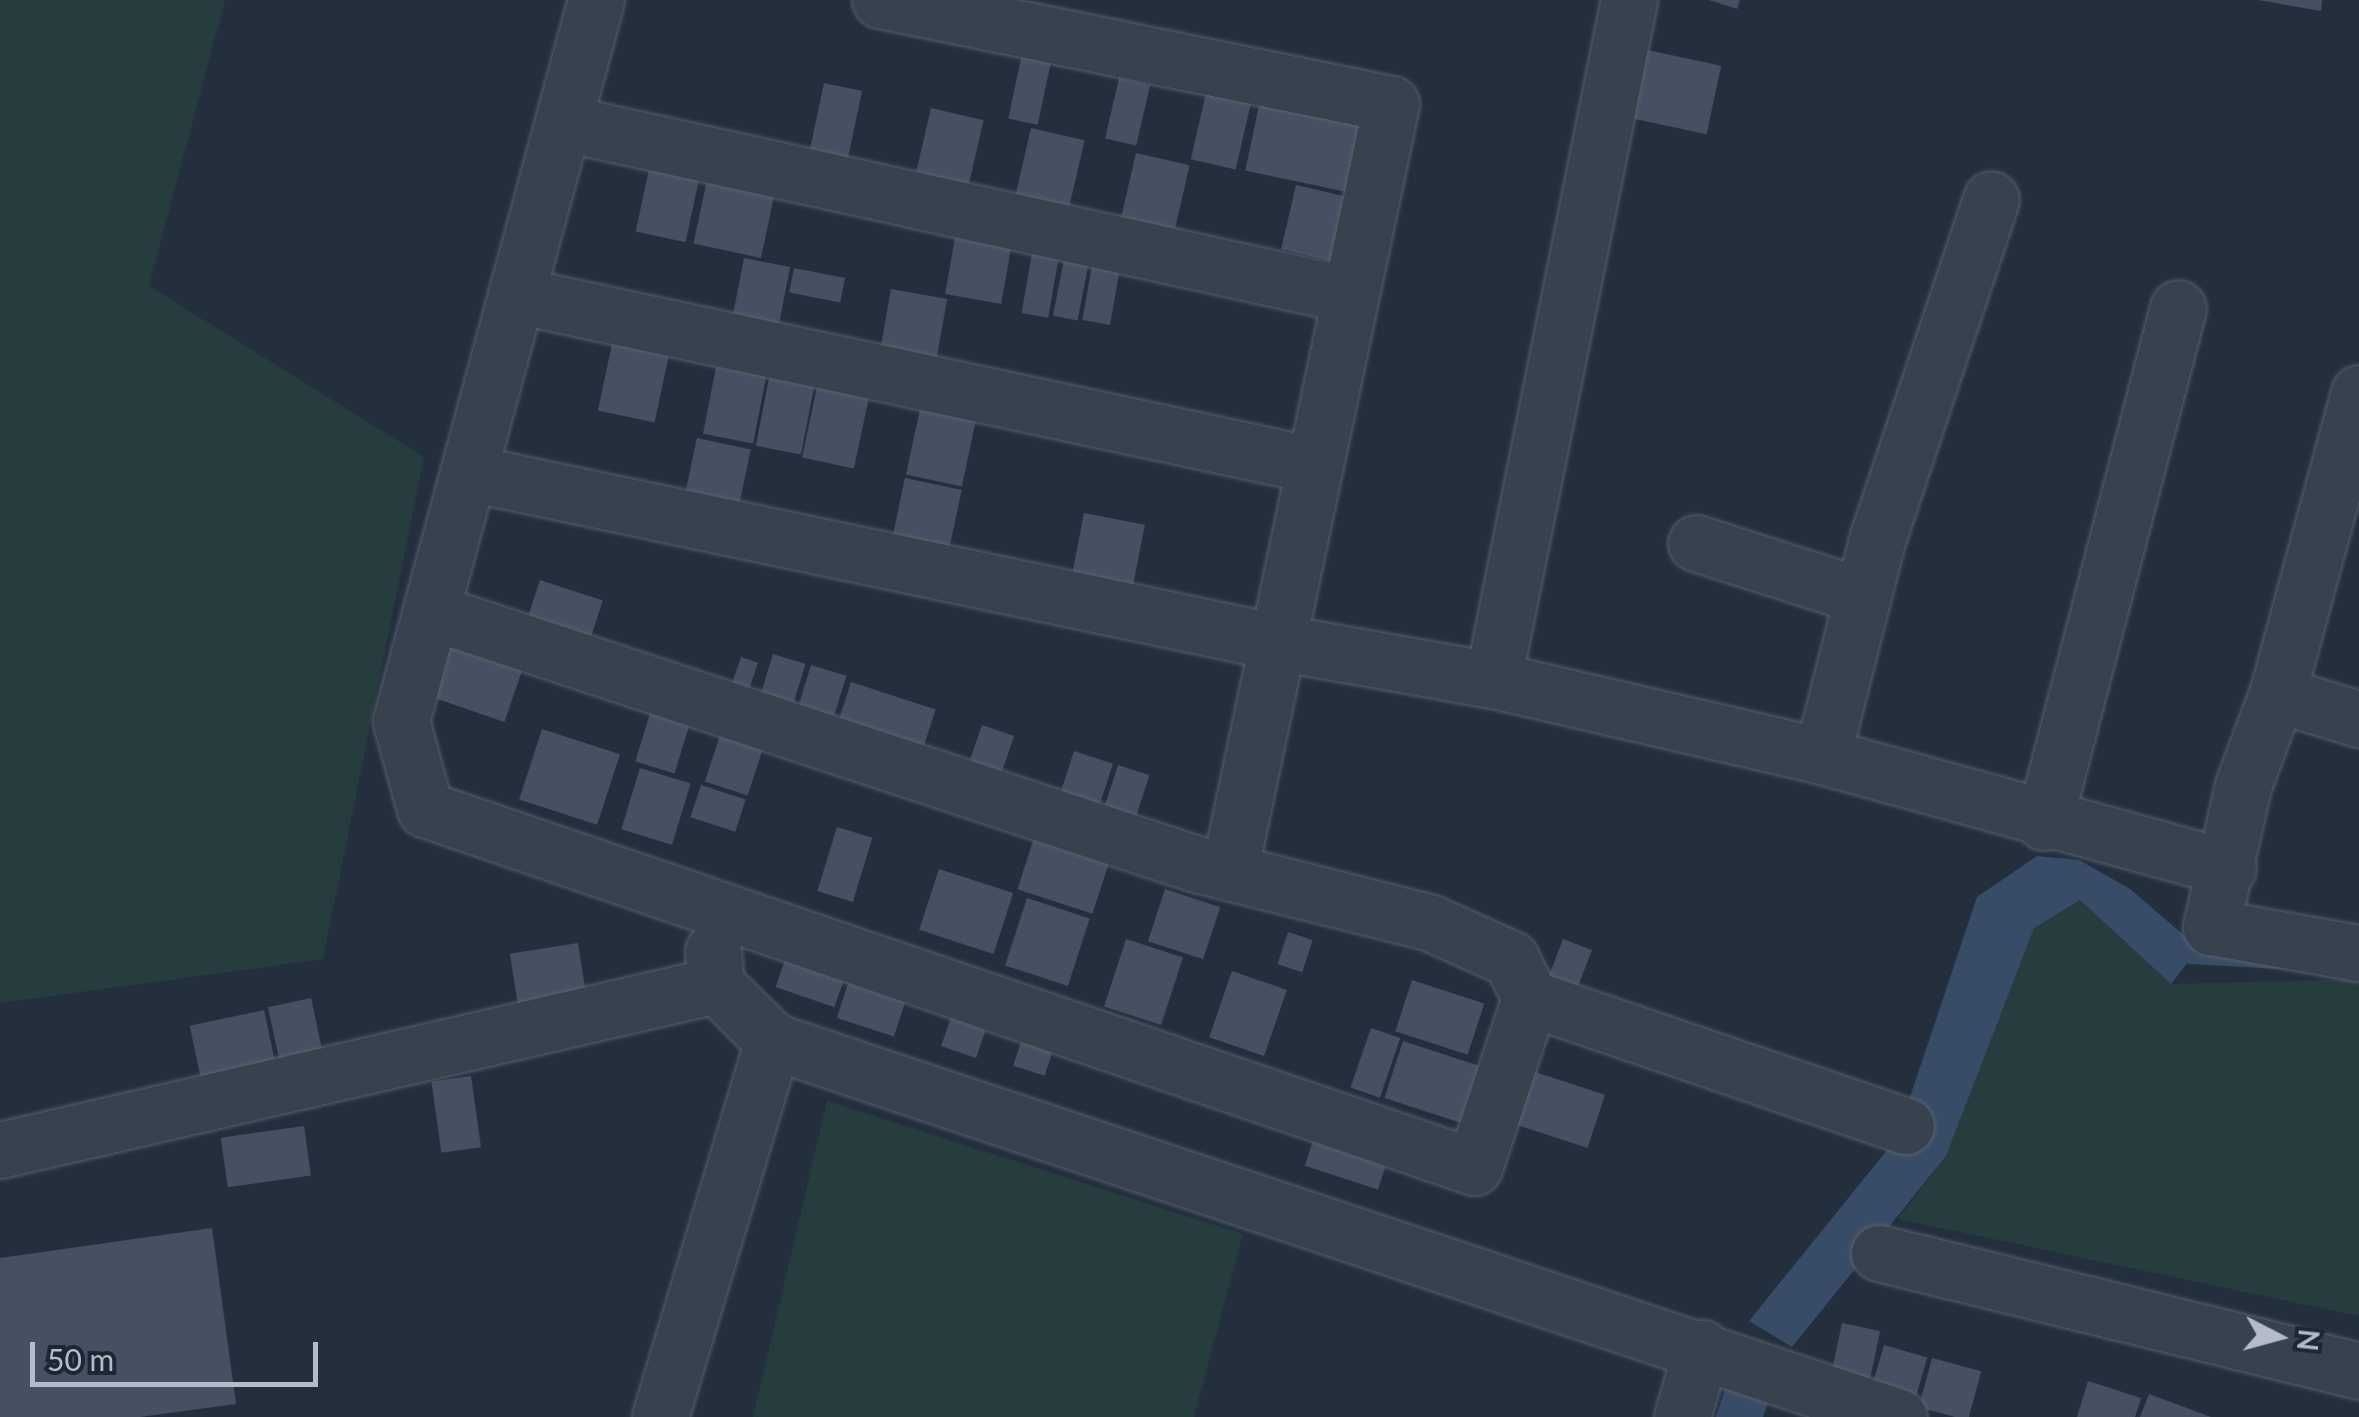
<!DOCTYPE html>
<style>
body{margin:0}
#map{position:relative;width:2359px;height:1417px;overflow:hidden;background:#242f3e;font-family:Lato,sans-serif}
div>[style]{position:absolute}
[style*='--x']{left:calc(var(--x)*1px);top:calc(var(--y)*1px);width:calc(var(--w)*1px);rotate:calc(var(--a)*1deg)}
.green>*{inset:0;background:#263c3f}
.water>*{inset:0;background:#394c67}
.stream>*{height:11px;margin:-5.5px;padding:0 5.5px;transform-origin:5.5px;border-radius:5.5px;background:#394c67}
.building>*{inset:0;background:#455162;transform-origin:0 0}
.roads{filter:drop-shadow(0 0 2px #565f6c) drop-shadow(0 0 2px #565f6c)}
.minor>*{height:55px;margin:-27.5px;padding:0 27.5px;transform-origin:27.5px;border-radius:27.5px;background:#38414e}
span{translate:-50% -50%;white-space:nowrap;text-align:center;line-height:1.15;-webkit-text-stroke:10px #1d2633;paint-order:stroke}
.north{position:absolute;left:2229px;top:1287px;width:100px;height:100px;-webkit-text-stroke:8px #1d2633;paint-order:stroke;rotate:96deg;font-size:28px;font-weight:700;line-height:40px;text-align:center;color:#b4bcc9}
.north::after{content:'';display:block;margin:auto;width:35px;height:45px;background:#b4bcc9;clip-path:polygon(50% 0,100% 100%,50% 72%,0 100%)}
.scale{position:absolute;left:30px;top:1342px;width:288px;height:45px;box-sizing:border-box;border:5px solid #b4bcc9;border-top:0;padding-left:12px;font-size:30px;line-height:35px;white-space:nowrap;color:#b4bcc9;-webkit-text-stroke:8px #1d2633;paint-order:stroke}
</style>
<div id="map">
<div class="green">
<div style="clip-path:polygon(0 0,225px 0,149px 286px,424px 457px,323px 959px,0 1003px)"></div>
<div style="clip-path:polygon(2080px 900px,2171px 984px,2359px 979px,2359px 1316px,1898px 1219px,1946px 1156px,2033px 928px)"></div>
<div style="clip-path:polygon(827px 1101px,1243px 1234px,1194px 1417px,753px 1417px)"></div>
</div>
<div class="water">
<div style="clip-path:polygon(2037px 856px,2079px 860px,2130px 889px,2199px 948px,2171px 984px,2080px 900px,2034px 928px,1946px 1156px,1792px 1347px,1749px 1321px,1896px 1139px,1977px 897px)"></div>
<div style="clip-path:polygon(1732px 1368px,1773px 1389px,1763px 1417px,1716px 1417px)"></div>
</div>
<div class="stream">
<div style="--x:2182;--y:951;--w:11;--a:41"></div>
<div style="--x:2190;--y:958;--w:90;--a:3.2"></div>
</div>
<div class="building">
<div style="clip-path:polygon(1709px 0,1740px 0,1737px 9px)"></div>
<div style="clip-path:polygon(2258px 0,2322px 0,2321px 11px)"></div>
<div style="left:1638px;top:48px;width:85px;height:70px;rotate:12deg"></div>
<div style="left:1022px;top:54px;width:30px;height:66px;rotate:12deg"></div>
<div style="left:1119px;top:78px;width:32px;height:62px;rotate:13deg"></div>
<div style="left:824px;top:83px;width:39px;height:74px;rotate:12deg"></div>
<div style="left:1207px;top:89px;width:46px;height:72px;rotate:13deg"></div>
<div style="left:1260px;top:101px;width:103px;height:71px;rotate:12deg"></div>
<div style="left:931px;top:108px;width:54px;height:76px;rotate:13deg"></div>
<div style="left:1031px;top:128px;width:55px;height:74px;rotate:13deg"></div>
<div style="left:1136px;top:153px;width:55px;height:70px;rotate:13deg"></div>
<div style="left:649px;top:169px;width:51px;height:64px;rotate:12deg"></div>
<div style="left:707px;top:180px;width:69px;height:65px;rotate:12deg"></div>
<div style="left:1296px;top:185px;width:54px;height:66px;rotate:13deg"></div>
<div style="left:956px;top:232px;width:57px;height:63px;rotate:10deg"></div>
<div style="left:1033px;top:248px;width:27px;height:66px;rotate:10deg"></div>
<div style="left:1065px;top:254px;width:25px;height:63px;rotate:11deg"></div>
<div style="left:744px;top:258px;width:47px;height:67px;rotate:11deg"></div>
<div style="left:1093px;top:260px;width:28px;height:61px;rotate:10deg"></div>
<div style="left:794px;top:268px;width:52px;height:25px;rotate:11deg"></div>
<div style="left:891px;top:289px;width:57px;height:73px;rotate:10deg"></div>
<div style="left:612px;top:344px;width:58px;height:68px;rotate:12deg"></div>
<div style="left:716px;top:367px;width:51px;height:68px;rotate:11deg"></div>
<div style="left:769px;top:378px;width:46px;height:69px;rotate:11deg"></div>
<div style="left:817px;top:387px;width:53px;height:72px;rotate:12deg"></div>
<div style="left:920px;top:409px;width:57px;height:67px;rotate:12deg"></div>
<div style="left:697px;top:438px;width:55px;height:64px;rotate:12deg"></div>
<div style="left:905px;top:478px;width:58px;height:66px;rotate:12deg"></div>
<div style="left:1084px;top:513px;width:62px;height:71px;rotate:11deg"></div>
<div style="left:540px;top:580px;width:66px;height:54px;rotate:18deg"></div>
<div style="left:447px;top:643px;width:80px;height:56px;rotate:19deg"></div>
<div style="left:773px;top:654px;width:34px;height:57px;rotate:17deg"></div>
<div style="left:741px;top:657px;width:18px;height:40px;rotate:19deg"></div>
<div style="left:811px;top:665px;width:37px;height:50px;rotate:17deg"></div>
<div style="left:851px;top:682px;width:89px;height:42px;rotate:18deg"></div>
<div style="left:652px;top:707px;width:41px;height:57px;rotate:17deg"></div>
<div style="left:982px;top:725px;width:34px;height:47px;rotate:19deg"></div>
<div style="left:542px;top:729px;width:82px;height:74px;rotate:18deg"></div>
<div style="left:720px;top:735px;width:45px;height:49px;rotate:18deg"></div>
<div style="left:1074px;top:751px;width:41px;height:57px;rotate:18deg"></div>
<div style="left:1118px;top:765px;width:33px;height:52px;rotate:18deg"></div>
<div style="left:640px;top:768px;width:53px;height:64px;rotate:17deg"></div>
<div style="left:701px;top:785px;width:47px;height:34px;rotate:18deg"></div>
<div style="left:837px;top:827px;width:37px;height:67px;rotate:17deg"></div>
<div style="left:1034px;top:838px;width:79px;height:54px;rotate:18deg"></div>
<div style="left:939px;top:869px;width:78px;height:64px;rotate:18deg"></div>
<div style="left:1165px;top:889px;width:58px;height:55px;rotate:18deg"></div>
<div style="left:1027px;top:898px;width:66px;height:71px;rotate:18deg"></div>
<div style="left:1288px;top:932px;width:26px;height:34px;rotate:18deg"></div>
<div style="left:793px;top:937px;width:62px;height:53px;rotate:19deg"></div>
<div style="left:1126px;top:939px;width:60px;height:71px;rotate:18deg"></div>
<div style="left:1563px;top:939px;width:31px;height:56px;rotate:21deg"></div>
<div style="left:578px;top:943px;width:62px;height:69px;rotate:81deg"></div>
<div style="left:856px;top:959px;width:60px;height:62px;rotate:18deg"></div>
<div style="left:1232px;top:971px;width:58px;height:70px;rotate:19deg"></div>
<div style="left:1412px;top:980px;width:76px;height:54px;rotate:18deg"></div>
<div style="left:959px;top:994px;width:37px;height:55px;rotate:19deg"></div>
<div style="left:311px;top:998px;width:59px;height:44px;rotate:78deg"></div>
<div style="left:264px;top:1010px;width:59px;height:76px;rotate:78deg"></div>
<div style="left:1028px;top:1020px;width:33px;height:48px;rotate:18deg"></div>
<div style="left:1371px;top:1028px;width:31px;height:63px;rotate:19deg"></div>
<div style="left:1403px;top:1041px;width:80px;height:60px;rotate:18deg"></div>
<div style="left:1526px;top:1069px;width:83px;height:56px;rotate:18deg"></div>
<div style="left:471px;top:1076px;width:72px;height:40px;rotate:82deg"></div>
<div style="left:1319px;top:1122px;width:77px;height:46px;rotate:18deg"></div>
<div style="left:304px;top:1126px;width:50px;height:84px;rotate:82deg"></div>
<div style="clip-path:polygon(212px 1228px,236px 1404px,140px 1417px,0 1417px,0 1258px)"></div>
<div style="left:1842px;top:1323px;width:39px;height:56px;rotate:12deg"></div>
<div style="left:1884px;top:1345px;width:45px;height:52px;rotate:16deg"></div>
<div style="left:1932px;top:1358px;width:51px;height:51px;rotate:15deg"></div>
<div style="clip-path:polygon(2088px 1381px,2141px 1398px,2135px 1417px,2077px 1417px)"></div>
<div style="clip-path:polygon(2149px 1394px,2211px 1417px,2140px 1417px)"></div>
</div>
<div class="roads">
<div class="minor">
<div style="--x:880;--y:0;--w:521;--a:11.5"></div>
<div style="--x:1391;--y:104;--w:785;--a:101.91"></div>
<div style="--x:564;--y:123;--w:805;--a:12.34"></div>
<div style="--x:516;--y:295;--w:816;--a:12.03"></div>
<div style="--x:2359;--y:393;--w:312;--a:105.2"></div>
<div style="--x:2277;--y:694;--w:98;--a:110.3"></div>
<div style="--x:2243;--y:786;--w:145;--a:102.8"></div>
<div style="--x:2211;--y:927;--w:150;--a:10"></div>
<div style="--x:470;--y:473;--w:825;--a:11.83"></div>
<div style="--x:1277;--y:642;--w:219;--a:10"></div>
<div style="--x:1493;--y:680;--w:338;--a:13"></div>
<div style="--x:1822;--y:756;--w:421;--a:15.4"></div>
<div style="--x:1696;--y:543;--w:174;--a:17.7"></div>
<div style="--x:432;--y:612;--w:801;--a:18.25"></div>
<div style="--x:1193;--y:863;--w:245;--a:14.1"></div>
<div style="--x:1431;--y:923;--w:88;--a:24.2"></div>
<div style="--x:1511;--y:959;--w:43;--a:64"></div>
<div style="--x:1530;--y:998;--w:178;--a:108.3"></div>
<div style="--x:1474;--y:1167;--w:1108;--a:-161.16"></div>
<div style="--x:425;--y:809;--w:91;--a:-105.3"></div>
<div style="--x:401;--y:721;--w:747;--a:-74.87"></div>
<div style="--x:1493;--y:680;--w:693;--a:-78.69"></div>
<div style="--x:2277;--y:694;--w:86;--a:17"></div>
<div style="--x:1822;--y:756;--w:226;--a:-75.7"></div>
<div style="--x:1878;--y:537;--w:356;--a:-71.5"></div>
<div style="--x:2044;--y:822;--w:531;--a:-75.39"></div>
<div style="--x:716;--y:985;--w:80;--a:44.5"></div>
<div style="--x:773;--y:1041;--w:1187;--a:18.47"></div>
<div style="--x:1530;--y:998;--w:397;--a:18.8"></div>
<div style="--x:0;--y:1150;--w:735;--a:-12.98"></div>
<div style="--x:716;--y:985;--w:34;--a:-95"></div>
<div style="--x:1879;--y:1253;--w:494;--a:13.8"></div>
<div style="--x:660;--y:1417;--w:393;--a:-73.3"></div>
<div style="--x:1682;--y:1417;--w:72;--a:-73.8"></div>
</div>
</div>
<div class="north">N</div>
<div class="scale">50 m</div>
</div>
